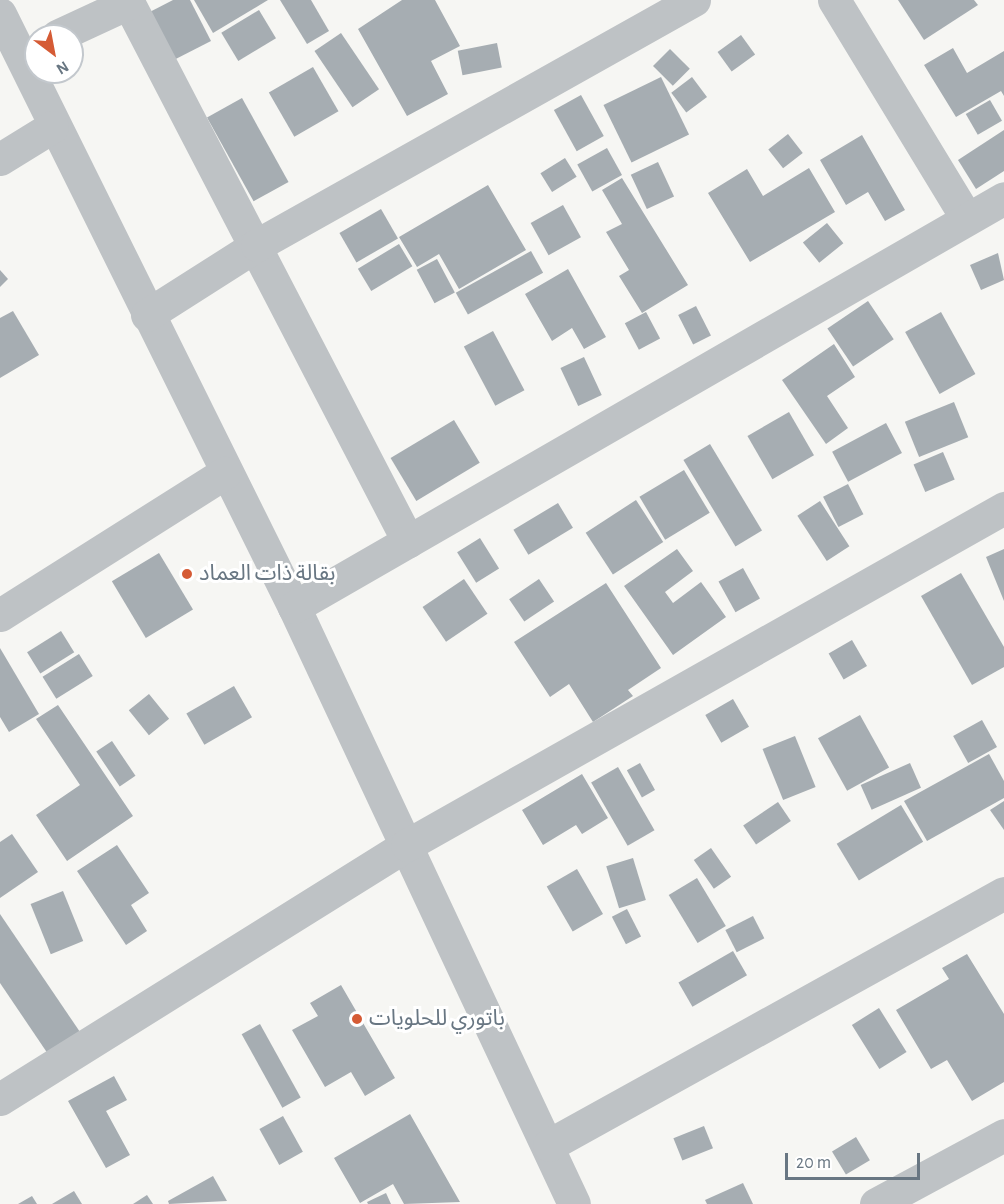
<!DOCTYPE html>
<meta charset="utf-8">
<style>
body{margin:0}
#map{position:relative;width:1004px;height:1204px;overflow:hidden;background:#f6f6f3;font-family:"Alegreya Sans","Noto Sans Arabic",sans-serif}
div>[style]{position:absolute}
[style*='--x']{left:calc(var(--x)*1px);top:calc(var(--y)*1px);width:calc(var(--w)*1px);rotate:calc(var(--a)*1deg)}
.building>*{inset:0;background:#a6adb2;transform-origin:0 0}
.minor>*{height:33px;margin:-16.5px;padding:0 16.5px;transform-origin:16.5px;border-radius:16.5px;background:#bec2c5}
.dots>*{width:16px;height:16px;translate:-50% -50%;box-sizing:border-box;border:3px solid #fff;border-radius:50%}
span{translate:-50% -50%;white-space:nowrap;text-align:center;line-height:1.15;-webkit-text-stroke:6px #fff;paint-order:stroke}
.poi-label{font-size:22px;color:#687682}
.left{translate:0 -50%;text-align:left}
.north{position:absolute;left:24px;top:24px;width:60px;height:60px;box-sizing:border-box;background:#fff;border:2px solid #c3c8cd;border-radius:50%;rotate:148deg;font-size:16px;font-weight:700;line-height:24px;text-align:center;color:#687682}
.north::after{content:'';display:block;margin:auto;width:21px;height:27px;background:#d55b35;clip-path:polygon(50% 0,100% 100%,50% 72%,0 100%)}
.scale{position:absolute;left:785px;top:1153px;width:135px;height:27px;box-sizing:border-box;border:3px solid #687682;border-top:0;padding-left:8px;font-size:18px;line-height:21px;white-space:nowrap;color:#687682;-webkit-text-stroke:4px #fff;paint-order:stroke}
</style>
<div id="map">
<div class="building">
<div style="clip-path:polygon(173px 0,190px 0,211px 41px,164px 65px,140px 17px)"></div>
<div style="clip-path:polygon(194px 0,268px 0,213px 33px)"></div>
<div style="clip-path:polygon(280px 0,311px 0,329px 31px,307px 44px)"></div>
<div style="clip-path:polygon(402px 0,435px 0,460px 46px,431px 61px,448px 94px,407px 116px,358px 29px)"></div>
<div style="clip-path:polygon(898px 0,974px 0,978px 5px,924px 40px)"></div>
<div style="left:259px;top:10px;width:33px;height:44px;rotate:59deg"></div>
<div style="left:341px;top:33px;width:68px;height:32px;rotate:56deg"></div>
<div style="left:741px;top:35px;width:24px;height:29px;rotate:54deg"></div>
<div style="left:497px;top:43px;width:25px;height:40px;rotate:79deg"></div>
<div style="clip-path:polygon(953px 48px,967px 73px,1004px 51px,1004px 96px,1001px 91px,956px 117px,924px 65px)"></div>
<div style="left:670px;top:49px;width:28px;height:24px;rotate:45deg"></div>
<div style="left:313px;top:67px;width:51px;height:51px;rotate:60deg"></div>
<div style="left:661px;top:77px;width:64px;height:64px;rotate:64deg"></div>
<div style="left:692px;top:77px;width:25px;height:26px;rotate:53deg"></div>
<div style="left:581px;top:95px;width:47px;height:31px;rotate:61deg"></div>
<div style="left:242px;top:98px;width:96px;height:40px;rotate:61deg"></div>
<div style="left:990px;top:100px;width:24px;height:28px;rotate:60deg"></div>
<div style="clip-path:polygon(1004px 130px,1004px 171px,976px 189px,958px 160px)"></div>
<div style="left:788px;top:134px;width:24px;height:25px;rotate:52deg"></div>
<div style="clip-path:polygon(862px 135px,905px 210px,885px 221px,868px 192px,846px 205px,820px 160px)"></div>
<div style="left:607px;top:148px;width:31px;height:34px;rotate:61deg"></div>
<div style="left:565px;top:158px;width:22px;height:29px;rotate:58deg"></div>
<div style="left:658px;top:162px;width:38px;height:30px;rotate:65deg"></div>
<div style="clip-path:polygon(809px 168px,835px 212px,750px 262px,708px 193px,747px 169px,763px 196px)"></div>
<div style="clip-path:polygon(622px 178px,688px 285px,642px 313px,619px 276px,629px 270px,606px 232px,622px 224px,602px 190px)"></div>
<div style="clip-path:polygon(488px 185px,526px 250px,459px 289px,439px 254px,417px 267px,399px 237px)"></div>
<div style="left:563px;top:205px;width:37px;height:37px;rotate:61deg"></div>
<div style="left:381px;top:209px;width:34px;height:48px;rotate:60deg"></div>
<div style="left:827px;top:223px;width:26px;height:31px;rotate:51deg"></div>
<div style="left:399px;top:244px;width:26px;height:48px;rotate:59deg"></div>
<div style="left:531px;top:251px;width:25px;height:86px;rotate:61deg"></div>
<div style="clip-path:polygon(998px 253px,1004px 280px,981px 290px,970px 265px)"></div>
<div style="left:437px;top:259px;width:38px;height:23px;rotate:62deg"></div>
<div style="clip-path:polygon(568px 269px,606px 337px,584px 349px,572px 328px,552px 341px,525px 294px)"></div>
<div style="clip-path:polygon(0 270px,8px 279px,0 287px)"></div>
<div style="left:868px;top:301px;width:46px;height:49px;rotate:56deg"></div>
<div style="left:696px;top:306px;width:33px;height:20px;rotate:63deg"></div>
<div style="clip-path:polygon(13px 311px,39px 355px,0 378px,0 318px)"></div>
<div style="left:646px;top:312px;width:30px;height:24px;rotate:62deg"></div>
<div style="left:941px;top:312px;width:71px;height:41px;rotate:61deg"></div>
<div style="left:493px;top:331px;width:67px;height:33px;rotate:62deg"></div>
<div style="clip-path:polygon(834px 344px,855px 377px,827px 396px,848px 428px,826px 444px,782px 380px)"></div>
<div style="left:584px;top:357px;width:42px;height:26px;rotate:65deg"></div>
<div style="left:954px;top:402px;width:38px;height:53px;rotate:68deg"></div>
<div style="left:789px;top:412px;width:50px;height:48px;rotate:60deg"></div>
<div style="left:454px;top:420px;width:50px;height:74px;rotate:59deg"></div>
<div style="left:886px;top:423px;width:34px;height:61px;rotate:62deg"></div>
<div style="left:710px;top:444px;width:101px;height:31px;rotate:59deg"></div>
<div style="left:943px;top:452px;width:30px;height:32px;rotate:67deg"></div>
<div style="left:684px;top:470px;width:50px;height:52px;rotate:59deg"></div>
<div style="left:848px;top:484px;width:34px;height:28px;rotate:63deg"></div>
<div style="left:636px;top:500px;width:50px;height:60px;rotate:57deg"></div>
<div style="left:820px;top:501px;width:54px;height:27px;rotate:57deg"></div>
<div style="left:558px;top:503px;width:29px;height:52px;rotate:59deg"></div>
<div style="left:480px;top:538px;width:36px;height:27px;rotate:58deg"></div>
<div style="clip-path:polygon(677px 549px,693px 571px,665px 592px,673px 603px,701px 582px,726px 617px,673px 655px,624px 586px)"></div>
<div style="clip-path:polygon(1004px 549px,1004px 601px,986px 557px)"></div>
<div style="left:159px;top:553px;width:66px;height:55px;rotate:59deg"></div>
<div style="left:743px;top:568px;width:35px;height:28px;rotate:61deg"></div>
<div style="clip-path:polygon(961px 573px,1004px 647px,1004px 667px,972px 685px,921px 596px)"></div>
<div style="left:464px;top:579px;width:42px;height:50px;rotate:56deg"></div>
<div style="left:539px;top:579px;width:27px;height:36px;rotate:56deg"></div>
<div style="clip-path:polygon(606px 583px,661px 668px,628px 690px,633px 696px,593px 722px,569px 684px,550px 697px,514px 642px)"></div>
<div style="left:61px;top:631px;width:25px;height:40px;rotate:58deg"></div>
<div style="left:852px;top:640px;width:30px;height:27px;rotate:60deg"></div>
<div style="clip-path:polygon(0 648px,39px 714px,9px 732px,0 717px)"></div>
<div style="left:79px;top:654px;width:26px;height:43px;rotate:58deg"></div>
<div style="left:234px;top:686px;width:36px;height:55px;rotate:60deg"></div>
<div style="left:149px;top:694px;width:32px;height:26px;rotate:51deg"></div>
<div style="left:733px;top:699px;width:32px;height:32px;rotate:60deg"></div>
<div style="clip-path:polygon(58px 705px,133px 816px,67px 861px,36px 815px,80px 785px,36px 719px)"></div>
<div style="left:860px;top:715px;width:60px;height:48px;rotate:61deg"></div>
<div style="left:982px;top:720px;width:31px;height:33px;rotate:61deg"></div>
<div style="left:795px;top:736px;width:55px;height:35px;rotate:68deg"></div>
<div style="left:112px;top:741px;width:42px;height:19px;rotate:56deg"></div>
<div style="clip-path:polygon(989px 754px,1004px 781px,1004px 798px,927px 841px,904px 801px)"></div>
<div style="left:640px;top:763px;width:31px;height:15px;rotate:61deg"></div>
<div style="left:910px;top:763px;width:27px;height:54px;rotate:66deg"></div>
<div style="left:618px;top:767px;width:73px;height:31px;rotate:60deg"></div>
<div style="clip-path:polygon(582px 774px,608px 818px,582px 834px,576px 825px,543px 845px,522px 810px)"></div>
<div style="clip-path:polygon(1004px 801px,1004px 830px,990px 810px)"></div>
<div style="left:778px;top:802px;width:23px;height:42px;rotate:56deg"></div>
<div style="left:901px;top:805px;width:43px;height:75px;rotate:59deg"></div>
<div style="clip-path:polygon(12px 834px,38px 872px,0 898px,0 842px)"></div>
<div style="clip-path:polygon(117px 845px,149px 893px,131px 905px,147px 931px,126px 945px,77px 871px)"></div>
<div style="left:711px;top:848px;width:35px;height:21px;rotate:55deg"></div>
<div style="left:633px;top:858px;width:44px;height:28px;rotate:73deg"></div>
<div style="left:577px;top:869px;width:52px;height:35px;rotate:60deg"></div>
<div style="left:697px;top:878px;width:56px;height:33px;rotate:59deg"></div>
<div style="left:63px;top:891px;width:54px;height:35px;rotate:68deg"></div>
<div style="left:627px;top:909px;width:31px;height:17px;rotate:63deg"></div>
<div style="clip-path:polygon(0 914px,80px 1032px,48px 1054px,0 983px)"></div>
<div style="left:753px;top:916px;width:25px;height:31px;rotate:63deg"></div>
<div style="left:733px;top:951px;width:28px;height:63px;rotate:60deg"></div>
<div style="clip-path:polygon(967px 954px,1004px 1014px,1004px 1082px,972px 1101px,947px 1060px,931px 1069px,896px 1010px,949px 979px,942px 968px)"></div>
<div style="clip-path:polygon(341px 985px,395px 1078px,365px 1096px,351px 1072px,325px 1087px,292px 1030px,318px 1016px,310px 1003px)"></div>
<div style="left:879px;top:1008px;width:52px;height:32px;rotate:58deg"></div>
<div style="left:260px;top:1024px;width:84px;height:21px;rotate:61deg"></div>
<div style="clip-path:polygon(114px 1076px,127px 1100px,106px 1111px,130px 1155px,106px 1168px,68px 1101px)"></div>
<div style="clip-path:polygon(410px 1114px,460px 1202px,404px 1204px,393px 1184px,360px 1203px,334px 1158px)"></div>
<div style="left:283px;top:1116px;width:41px;height:27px;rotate:61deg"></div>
<div style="left:704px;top:1126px;width:24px;height:33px;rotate:68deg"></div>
<div style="left:856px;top:1137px;width:27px;height:28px;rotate:59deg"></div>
<div style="clip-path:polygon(213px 1176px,227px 1201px,169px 1204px,168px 1201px)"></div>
<div style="clip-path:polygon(743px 1183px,753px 1204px,707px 1204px,705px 1200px)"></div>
<div style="clip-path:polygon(74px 1191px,82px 1204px,52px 1204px)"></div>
<div style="clip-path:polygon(386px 1193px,391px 1204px,368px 1204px,367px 1202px)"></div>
<div style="clip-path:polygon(147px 1195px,153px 1204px,133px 1204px)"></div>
<div style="clip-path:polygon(32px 1196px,37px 1204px,18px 1204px)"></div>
</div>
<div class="minor">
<div style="--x:127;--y:0;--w:610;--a:62.55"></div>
<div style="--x:834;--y:0;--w:256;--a:58.7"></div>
<div style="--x:0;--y:14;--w:662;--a:63.63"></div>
<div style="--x:294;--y:607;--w:659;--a:64.87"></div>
<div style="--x:57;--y:36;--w:78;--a:-24.9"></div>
<div style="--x:0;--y:159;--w:61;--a:-31.6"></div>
<div style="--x:147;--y:315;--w:130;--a:-32.5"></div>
<div style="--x:257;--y:245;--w:501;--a:-29.28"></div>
<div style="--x:294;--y:607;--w:819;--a:-29.94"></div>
<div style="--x:0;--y:615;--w:266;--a:-32.3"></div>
<div style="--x:0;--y:1099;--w:480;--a:-32"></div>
<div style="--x:407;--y:845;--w:686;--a:-29.44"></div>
<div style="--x:549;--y:1145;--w:520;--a:-28.98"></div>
<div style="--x:876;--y:1204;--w:145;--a:-28.3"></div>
</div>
<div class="dots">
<div style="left:187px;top:574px;background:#d55b35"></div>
<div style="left:357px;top:1019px;background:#d55b35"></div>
</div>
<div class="poi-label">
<span class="left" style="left:199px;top:574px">بقالة ذات العماد</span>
<span class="left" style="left:369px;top:1019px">باتوري للحلويات</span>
</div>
<div class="north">N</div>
<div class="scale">20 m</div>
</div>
